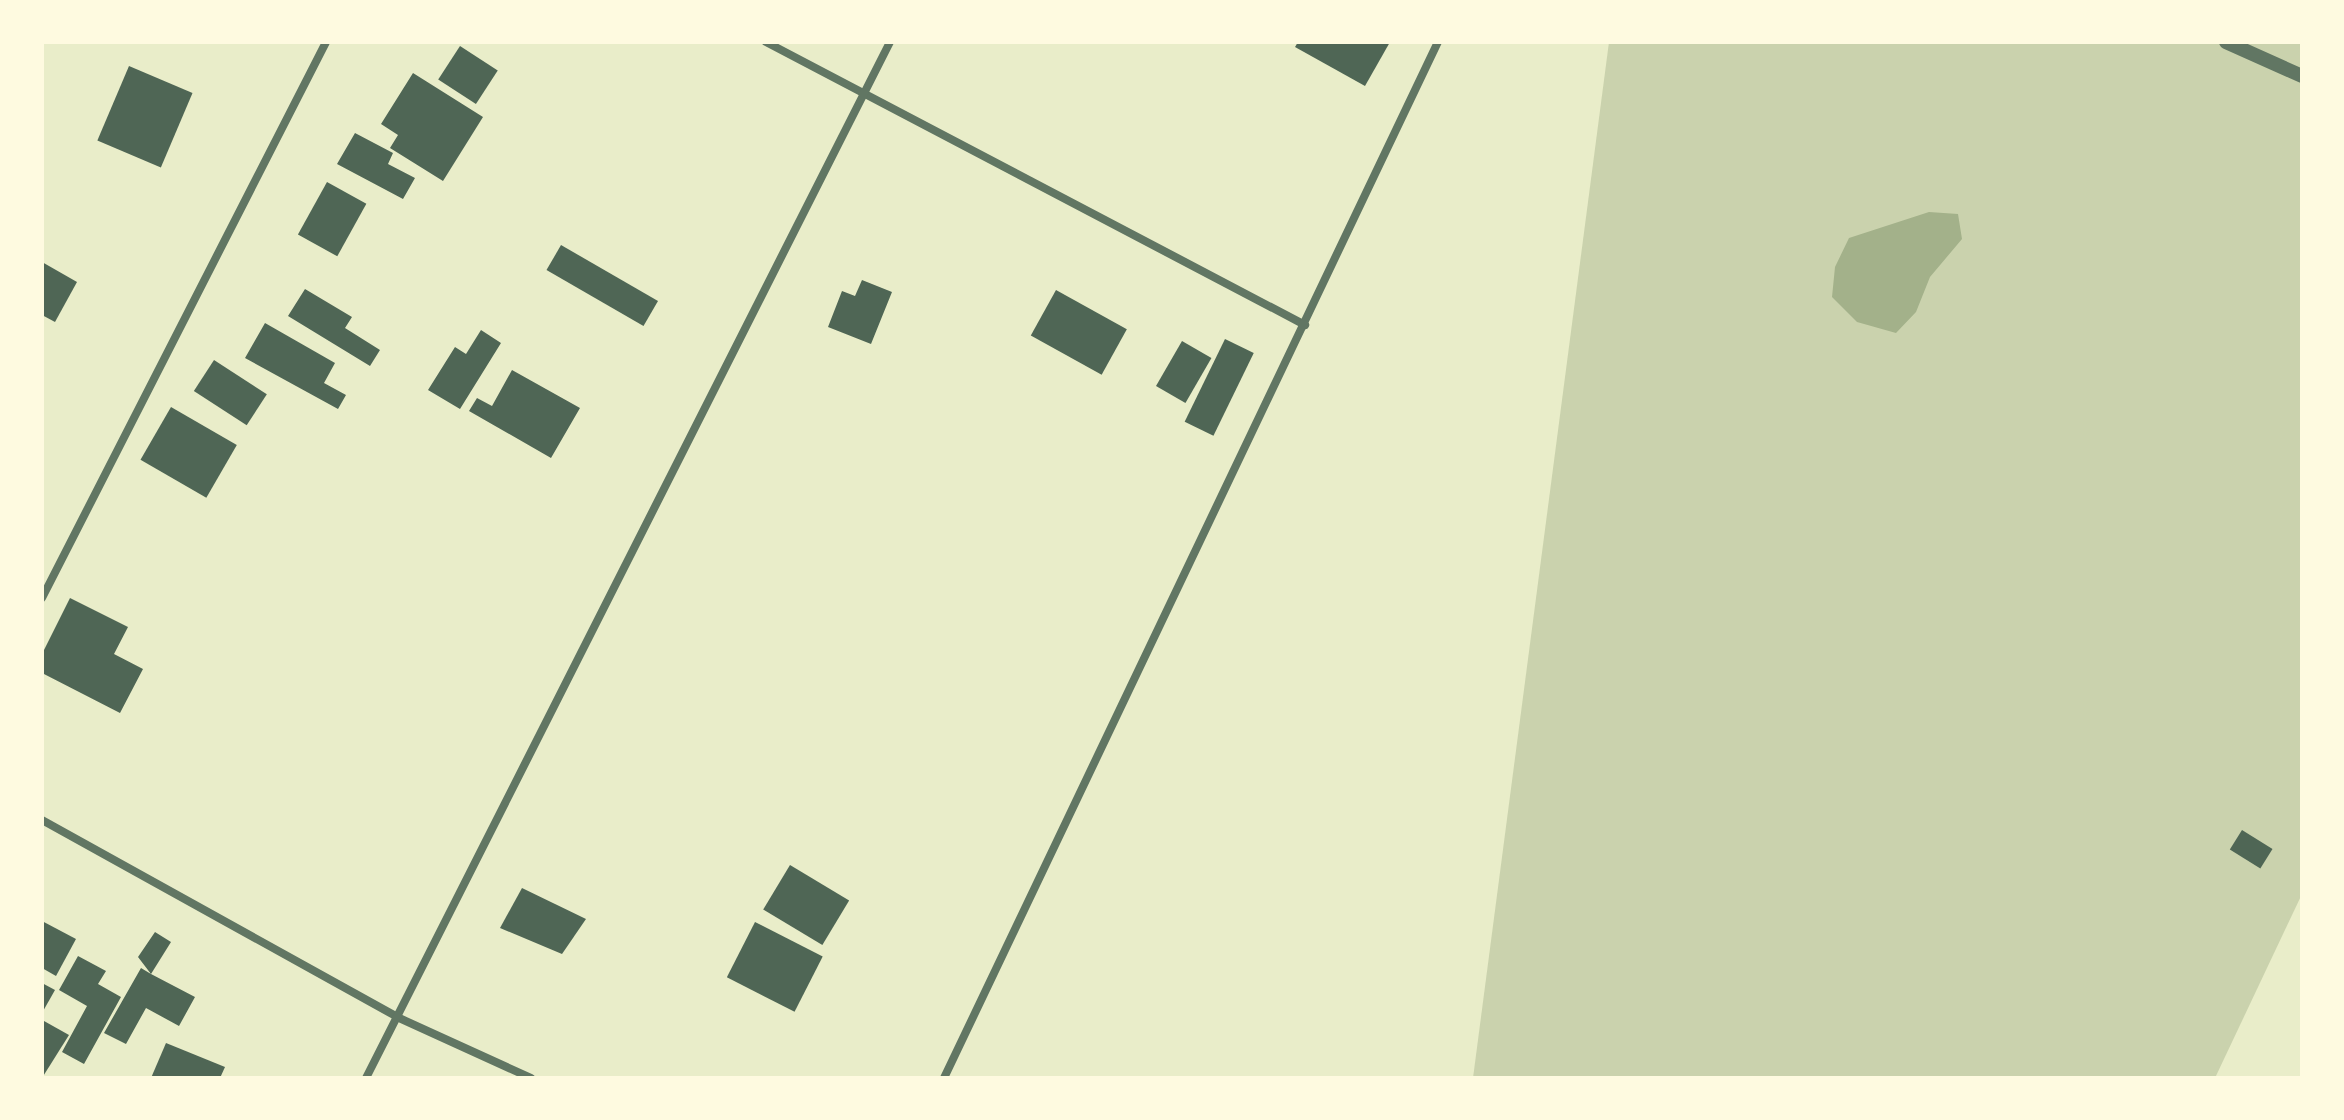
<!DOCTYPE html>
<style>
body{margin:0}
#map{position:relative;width:2344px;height:1120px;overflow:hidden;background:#e9edc9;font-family:"Exo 2",sans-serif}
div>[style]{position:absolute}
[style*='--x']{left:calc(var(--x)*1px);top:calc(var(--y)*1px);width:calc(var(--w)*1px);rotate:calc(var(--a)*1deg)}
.green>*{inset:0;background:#cad2ad}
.water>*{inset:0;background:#a3b18a}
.building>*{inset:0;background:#4f6655;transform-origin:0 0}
.minor>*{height:8px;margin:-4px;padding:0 4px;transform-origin:4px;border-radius:4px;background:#617663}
.tertiary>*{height:14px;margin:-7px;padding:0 7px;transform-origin:7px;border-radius:7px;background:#617663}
span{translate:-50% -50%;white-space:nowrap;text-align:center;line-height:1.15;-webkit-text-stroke:7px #fefae0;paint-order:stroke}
.frame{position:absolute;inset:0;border:44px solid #fefae0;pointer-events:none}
</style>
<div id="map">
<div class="green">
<div style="clip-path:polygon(1609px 42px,2302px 42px,2302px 894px,2215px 1078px,1473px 1078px)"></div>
</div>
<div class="water">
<div style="clip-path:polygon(1929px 212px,1958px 214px,1962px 239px,1930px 277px,1916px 312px,1896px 333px,1857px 322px,1832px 297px,1835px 267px,1849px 238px)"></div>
</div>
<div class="building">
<div style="clip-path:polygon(1298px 42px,1390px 42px,1365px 86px,1295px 47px)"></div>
<div style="left:460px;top:46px;width:45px;height:40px;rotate:33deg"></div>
<div style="left:129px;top:66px;width:69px;height:81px;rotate:23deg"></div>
<div style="clip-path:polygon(413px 73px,483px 117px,443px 181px,390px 148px,398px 135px,381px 124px)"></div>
<div style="clip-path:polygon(355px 133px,393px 153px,388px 164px,415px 178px,403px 199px,337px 164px)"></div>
<div style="left:327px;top:182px;width:45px;height:60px;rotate:29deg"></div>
<div style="left:561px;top:245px;width:112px;height:29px;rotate:30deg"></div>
<div style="clip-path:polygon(42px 262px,77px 282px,55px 322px,42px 315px)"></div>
<div style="clip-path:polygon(862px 280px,892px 292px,871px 344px,828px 327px,842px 291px,855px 296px)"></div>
<div style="clip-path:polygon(305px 289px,352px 317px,345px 328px,380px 350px,370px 366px,288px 316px)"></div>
<div style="left:1056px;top:290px;width:81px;height:52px;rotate:29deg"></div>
<div style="clip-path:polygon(265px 323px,335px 363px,324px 383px,346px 395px,338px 409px,245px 358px)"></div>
<div style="clip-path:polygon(481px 330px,501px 343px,460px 409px,428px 390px,455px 347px,466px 354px)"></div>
<div style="left:1225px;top:339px;width:32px;height:92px;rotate:26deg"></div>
<div style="left:1182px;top:341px;width:34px;height:52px;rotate:30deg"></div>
<div style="left:214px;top:360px;width:63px;height:37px;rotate:33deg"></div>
<div style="clip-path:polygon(512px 370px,580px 408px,551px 458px,469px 411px,477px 398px,492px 406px)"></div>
<div style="left:171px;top:407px;width:76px;height:61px;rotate:30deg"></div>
<div style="clip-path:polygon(70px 598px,128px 627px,114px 654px,143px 669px,120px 713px,42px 673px,42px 654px)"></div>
<div style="left:2242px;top:830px;width:36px;height:23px;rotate:32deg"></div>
<div style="left:790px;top:865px;width:69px;height:52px;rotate:31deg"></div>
<div style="clip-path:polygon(522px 888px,586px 919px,562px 954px,500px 928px)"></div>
<div style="clip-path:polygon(42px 921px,76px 939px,56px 976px,42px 968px)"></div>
<div style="left:755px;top:922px;width:76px;height:62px;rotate:27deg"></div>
<div style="clip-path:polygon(155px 932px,171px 942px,151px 974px,195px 997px,179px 1026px,146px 1008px,126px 1044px,104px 1033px,141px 968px,151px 974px,138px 957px)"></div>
<div style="clip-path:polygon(78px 956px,106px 971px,98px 984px,121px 997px,84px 1064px,62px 1052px,87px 1006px,59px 990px)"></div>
<div style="clip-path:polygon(42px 983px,55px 990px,42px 1013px)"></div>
<div style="clip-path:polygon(44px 1021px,69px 1035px,42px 1078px,42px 1026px)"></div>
<div style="clip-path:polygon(166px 1043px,225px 1067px,220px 1078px,151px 1078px)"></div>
</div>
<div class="minor">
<div style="--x:766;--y:42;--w:609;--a:27.7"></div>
<div style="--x:42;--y:598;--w:624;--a:-62.94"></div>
<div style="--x:42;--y:820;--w:406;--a:29"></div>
<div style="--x:397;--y:1017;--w:147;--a:24.5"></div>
<div style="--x:366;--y:1078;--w:1161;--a:-63.17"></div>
<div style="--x:944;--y:1078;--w:1148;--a:-64.51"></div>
</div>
<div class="tertiary">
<div style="--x:2226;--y:42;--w:83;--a:24.1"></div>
</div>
<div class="frame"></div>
</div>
